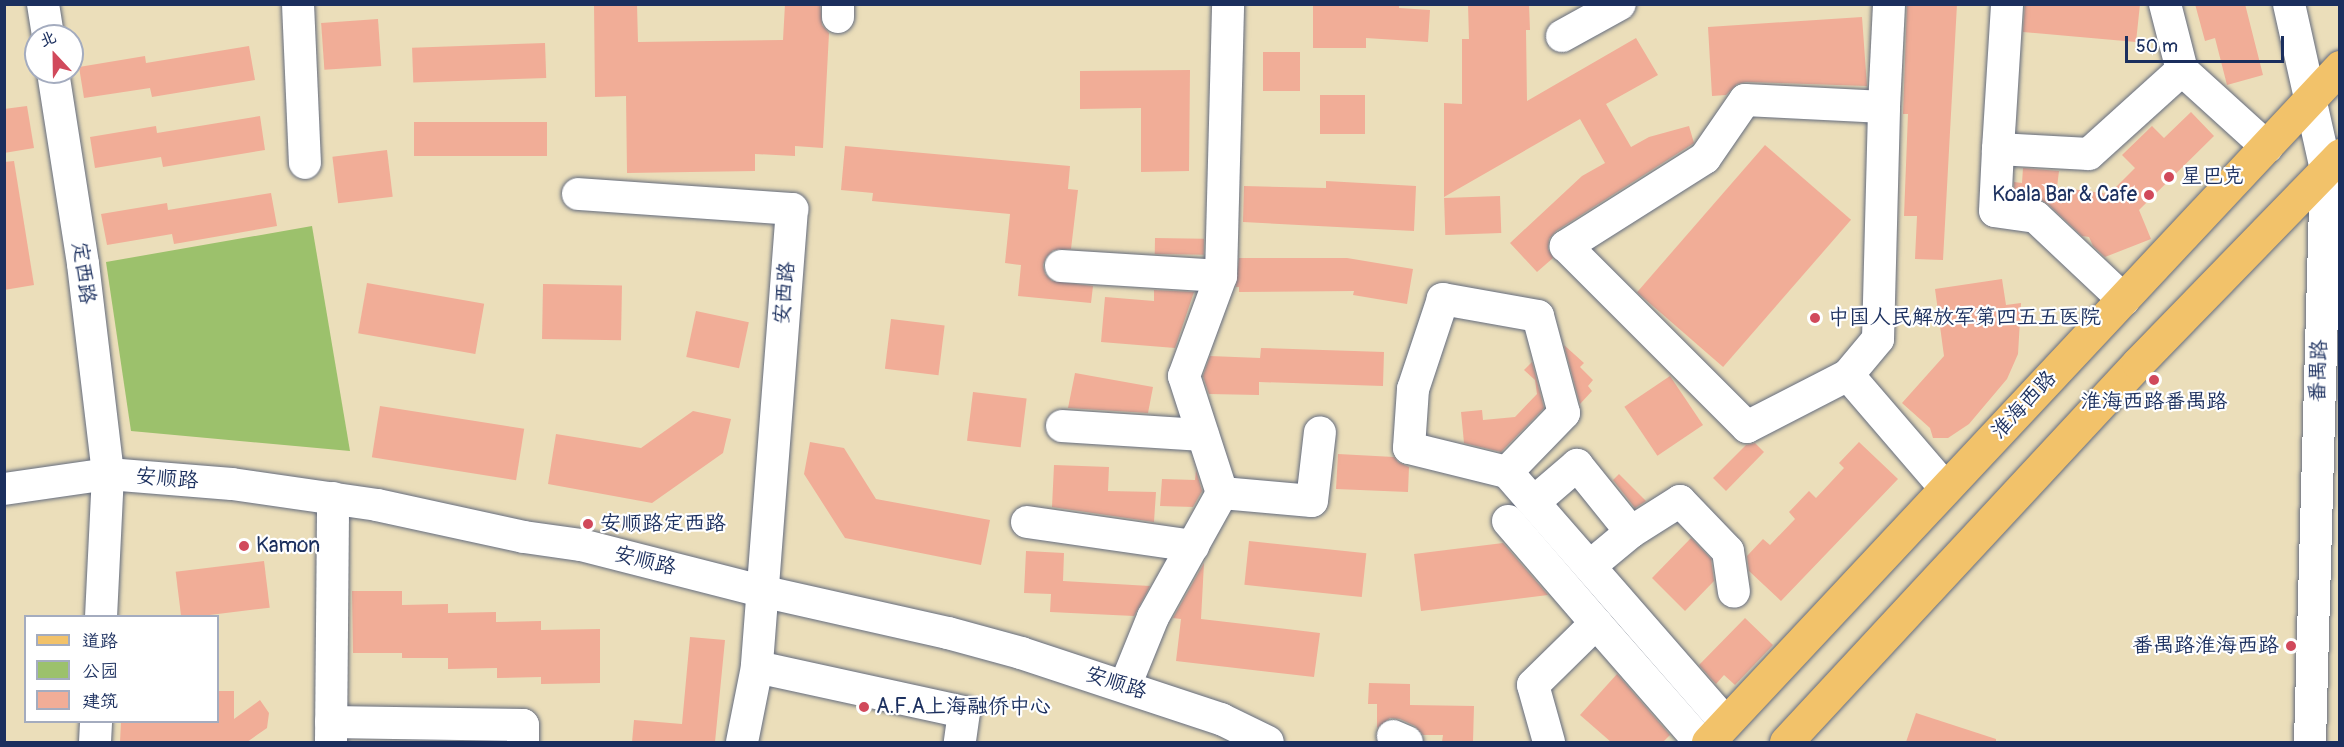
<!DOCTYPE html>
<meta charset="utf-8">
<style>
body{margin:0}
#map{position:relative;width:2344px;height:747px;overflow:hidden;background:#ebdeba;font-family:Pangolin,"LXGW WenKai TC",sans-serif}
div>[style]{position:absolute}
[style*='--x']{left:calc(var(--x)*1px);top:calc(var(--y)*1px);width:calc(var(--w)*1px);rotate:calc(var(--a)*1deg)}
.green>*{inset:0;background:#9cc16c}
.building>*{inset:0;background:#f1ad97;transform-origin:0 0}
.roads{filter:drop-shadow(0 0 2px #646c7e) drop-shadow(0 0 2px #646c7e)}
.minor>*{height:32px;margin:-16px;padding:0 16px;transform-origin:16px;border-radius:16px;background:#fff}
.major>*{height:33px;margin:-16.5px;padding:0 16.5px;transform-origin:16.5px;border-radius:16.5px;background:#f2c26a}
.dots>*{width:16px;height:16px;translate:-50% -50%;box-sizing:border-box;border:3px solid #fff;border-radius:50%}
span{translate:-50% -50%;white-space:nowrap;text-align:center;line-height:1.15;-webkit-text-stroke:4.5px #fff;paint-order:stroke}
.poi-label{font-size:21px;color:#1b2f5e}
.left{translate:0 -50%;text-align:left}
.right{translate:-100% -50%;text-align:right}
.street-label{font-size:21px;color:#1b2f5e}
.frame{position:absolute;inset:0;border:6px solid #1b2f5e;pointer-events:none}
.legend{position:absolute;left:24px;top:615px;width:195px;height:108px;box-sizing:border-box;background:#fff;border:2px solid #a4acbf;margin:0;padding:8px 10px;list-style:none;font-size:18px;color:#1b2f5e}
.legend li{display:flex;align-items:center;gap:12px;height:30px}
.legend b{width:30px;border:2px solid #a4acbf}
.north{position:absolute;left:24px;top:24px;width:60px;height:60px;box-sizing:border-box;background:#fff;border:2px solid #a4acbf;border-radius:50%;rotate:338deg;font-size:16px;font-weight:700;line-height:24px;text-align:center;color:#1b2f5e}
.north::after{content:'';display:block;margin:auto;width:21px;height:27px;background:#d1495b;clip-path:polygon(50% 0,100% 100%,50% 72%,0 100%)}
.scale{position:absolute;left:2125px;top:36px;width:159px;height:27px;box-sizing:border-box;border:3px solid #1b2f5e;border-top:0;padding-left:8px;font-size:18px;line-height:21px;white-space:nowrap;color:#1b2f5e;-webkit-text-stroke:4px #fff;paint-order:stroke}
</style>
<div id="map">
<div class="green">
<div style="clip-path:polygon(312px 226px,350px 451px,131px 431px,106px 262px)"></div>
</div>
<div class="building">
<div style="clip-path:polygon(594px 4px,637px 4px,638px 42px,783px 40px,785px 4px,820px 4px,822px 25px,829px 33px,823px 148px,795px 146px,795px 156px,755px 154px,755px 171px,627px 173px,626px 96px,595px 97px)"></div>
<div style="clip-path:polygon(1313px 4px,1399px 4px,1399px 8px,1430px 10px,1428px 42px,1366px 38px,1366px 48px,1313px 48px)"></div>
<div style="clip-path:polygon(1468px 4px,1529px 4px,1530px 30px,1526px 30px,1527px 101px,1636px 38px,1658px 75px,1606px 104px,1631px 147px,1649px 137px,1689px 126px,1694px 143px,1556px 231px,1549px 239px,1548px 249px,1553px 258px,1537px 272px,1510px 243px,1582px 176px,1605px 163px,1580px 119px,1444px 197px,1444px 103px,1462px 104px,1462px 39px,1469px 39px)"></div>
<div style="clip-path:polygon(1907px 4px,1957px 4px,1943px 260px,1915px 259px,1917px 216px,1904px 216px,1908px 114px,1903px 114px)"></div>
<div style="clip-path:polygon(2025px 4px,2140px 4px,2136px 42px,2023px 32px)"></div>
<div style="clip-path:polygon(2195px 4px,2245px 4px,2263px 75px,2227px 85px,2215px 38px,2205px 41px)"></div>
<div style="clip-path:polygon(1862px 17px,1867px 86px,1746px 82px,1737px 84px,1726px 95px,1712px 96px,1708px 27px)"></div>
<div style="left:378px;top:19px;width:47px;height:57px;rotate:86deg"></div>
<div style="left:545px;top:43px;width:35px;height:133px;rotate:88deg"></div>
<div style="clip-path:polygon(249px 46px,255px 80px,152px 97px,150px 88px,84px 98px,79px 67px,145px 56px,146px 63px)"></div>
<div style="left:1263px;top:52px;width:37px;height:39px"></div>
<div style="clip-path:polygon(1190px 70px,1189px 171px,1141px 172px,1141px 108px,1080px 109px,1080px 71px)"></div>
<div style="left:1320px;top:95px;width:45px;height:39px"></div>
<div style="clip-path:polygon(27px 106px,34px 148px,4px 153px,4px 109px)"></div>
<div style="clip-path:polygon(2191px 112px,2214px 136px,2139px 210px,2151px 239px,2105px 257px,2093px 246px,2089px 237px,2082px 236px,2048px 204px,2039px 199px,2014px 196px,2014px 182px,2022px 183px,2023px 168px,2059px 171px,2057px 187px,2109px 194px,2135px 168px,2122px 155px,2152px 126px,2164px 138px)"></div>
<div style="clip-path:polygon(260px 116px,265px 150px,163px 167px,161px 157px,95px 168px,90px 137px,156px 126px,157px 133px)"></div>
<div style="left:547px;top:122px;width:34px;height:133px;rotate:90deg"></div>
<div style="left:1765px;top:145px;width:114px;height:195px;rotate:41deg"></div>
<div style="clip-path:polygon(845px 146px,1070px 166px,1068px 189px,1078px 190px,1071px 249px,1053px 250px,1046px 257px,1043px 265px,1045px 274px,1052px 281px,1093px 286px,1091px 303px,1018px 296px,1021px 265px,1005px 263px,1010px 214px,872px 201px,873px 193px,841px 190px)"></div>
<div style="left:387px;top:150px;width:47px;height:55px;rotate:83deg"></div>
<div style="clip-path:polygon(14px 161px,34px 285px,4px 290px,4px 162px)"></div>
<div style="clip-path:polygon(1326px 181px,1416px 186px,1414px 231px,1243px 222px,1244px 186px,1326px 188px)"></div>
<div style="clip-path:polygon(271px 193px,277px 226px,174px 244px,172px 234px,107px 245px,101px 214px,167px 203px,168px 210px)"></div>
<div style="left:1500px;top:196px;width:37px;height:56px;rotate:88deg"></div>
<div style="left:1155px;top:238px;width:49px;height:16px;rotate:1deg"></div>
<div style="clip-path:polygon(1239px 258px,1347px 258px,1413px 269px,1407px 304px,1353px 295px,1354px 291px,1239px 292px,1239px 287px,1236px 287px)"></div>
<div style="clip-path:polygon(2002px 279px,2006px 305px,2021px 303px,2018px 354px,2007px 379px,1969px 424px,1948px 438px,1933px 438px,1930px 428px,1902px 403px,1944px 356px,1935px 289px)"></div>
<div style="left:367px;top:283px;width:119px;height:51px;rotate:10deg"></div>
<div style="left:543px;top:284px;width:79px;height:55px;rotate:1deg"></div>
<div style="clip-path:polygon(1154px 290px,1194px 292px,1175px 348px,1101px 342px,1105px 297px,1154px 301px)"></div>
<div style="left:696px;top:311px;width:54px;height:47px;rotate:12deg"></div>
<div style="left:891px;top:319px;width:54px;height:50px;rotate:7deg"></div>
<div style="clip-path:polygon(1564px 345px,1584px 363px,1580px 367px,1593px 380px,1588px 386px,1592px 391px,1580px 404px)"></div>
<div style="clip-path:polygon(1261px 348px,1384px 352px,1383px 386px,1259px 382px,1259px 395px,1209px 394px,1203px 376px,1210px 356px,1260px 358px)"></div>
<div style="clip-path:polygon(1532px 362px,1544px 408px,1501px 452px,1464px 443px,1461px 412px,1482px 410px,1483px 420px,1515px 417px,1537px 394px,1535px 380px,1524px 370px)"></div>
<div style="clip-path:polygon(1075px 373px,1153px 387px,1148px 413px,1068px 408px)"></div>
<div style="left:1670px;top:376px;width:59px;height:55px;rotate:56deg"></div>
<div style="left:973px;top:392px;width:54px;height:49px;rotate:7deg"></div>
<div style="left:380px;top:406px;width:146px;height:52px;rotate:9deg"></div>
<div style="clip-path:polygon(693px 411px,731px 419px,723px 453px,652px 503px,548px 484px,556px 434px,641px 448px)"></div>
<div style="clip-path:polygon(810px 442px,844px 448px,876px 499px,990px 520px,981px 565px,845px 538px,804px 474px)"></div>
<div style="clip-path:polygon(1859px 442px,1898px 479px,1781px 601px,1749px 571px,1747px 556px,1763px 539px,1770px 545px,1795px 519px,1789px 512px,1809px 491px,1816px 498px,1844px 468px,1839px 463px)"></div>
<div style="clip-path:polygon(1755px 443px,1764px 452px,1726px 491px,1713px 478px,1746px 445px)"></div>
<div style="clip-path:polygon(1338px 454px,1394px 457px,1398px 462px,1409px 467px,1408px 492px,1336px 489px)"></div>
<div style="clip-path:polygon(1054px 465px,1109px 467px,1108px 491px,1156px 492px,1154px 522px,1052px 507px)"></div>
<div style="clip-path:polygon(1196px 470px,1202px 491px,1193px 507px,1160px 506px,1162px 479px,1195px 480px)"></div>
<div style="clip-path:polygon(1619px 474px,1646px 501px,1635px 508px,1613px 480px)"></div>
<div style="clip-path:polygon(1691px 538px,1711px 559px,1714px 581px,1685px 611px,1652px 578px)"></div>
<div style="left:1249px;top:541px;width:118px;height:44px;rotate:6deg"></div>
<div style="clip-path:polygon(1503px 543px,1548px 595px,1421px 611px,1414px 554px)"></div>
<div style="clip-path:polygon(1026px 551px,1064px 553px,1063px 581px,1150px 586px,1134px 616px,1050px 612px,1051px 594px,1024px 593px)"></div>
<div style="left:264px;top:561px;width:47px;height:89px;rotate:83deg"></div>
<div style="clip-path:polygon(1204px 563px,1201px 619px,1320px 633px,1314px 677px,1176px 661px,1181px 619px,1173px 618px)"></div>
<div style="clip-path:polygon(352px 591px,402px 591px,402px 605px,448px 604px,448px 613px,496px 612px,496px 622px,541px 621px,541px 630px,600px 629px,600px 683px,541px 684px,541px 677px,497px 678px,497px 668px,448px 669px,448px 658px,402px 658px,402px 653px,353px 653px)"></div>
<div style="clip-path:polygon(1745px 618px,1773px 645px,1735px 685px,1724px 675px,1716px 684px,1699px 665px)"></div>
<div style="clip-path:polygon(690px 637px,725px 640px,715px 742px,632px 742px,634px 720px,682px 724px)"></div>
<div style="clip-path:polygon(1617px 674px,1670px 735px,1663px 742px,1611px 742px,1580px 715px)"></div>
<div style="clip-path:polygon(1369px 683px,1410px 684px,1410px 705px,1474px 706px,1473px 742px,1442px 742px,1443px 735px,1423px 735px,1415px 726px,1400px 719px,1390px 718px,1377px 728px,1377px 704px,1368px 704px)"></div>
<div style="clip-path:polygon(218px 691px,234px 691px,234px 719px,260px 700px,269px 713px,267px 728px,247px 742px,120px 742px,121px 722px,218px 722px)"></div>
<div style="clip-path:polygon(1916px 713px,1996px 739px,1996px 742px,1906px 742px)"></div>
</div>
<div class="roads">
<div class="minor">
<div style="--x:43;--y:4;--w:32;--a:81"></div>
<div style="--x:298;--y:4;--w:159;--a:87.5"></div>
<div style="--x:838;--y:4;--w:13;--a:90"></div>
<div style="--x:2165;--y:4;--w:68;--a:75.6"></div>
<div style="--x:2182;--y:70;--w:115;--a:42.2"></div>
<div style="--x:2289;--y:4;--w:169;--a:77.4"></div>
<div style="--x:2326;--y:169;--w:573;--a:91.6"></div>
<div style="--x:1562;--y:36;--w:66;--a:-28.9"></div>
<div style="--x:53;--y:72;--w:194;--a:81.1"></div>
<div style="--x:83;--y:264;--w:211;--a:83.2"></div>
<div style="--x:108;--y:474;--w:142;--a:92.8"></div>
<div style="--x:1884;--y:107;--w:103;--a:-87.2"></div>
<div style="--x:1998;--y:149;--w:145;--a:-86.4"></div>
<div style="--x:578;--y:194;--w:215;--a:4"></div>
<div style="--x:792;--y:209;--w:459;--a:94.4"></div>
<div style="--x:757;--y:667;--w:76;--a:101.3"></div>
<div style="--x:1061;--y:266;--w:160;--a:3.6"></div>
<div style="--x:2124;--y:300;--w:121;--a:-136.7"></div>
<div style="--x:2036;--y:217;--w:41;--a:-171.7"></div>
<div style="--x:1995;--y:211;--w:62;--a:-87.2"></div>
<div style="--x:1998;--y:149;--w:91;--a:3.1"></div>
<div style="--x:2089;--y:154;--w:125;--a:-42.1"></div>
<div style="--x:1848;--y:375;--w:47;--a:-50.2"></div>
<div style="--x:1878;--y:339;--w:232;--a:-88.5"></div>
<div style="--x:1884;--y:107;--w:139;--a:-177.1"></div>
<div style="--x:1745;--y:100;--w:70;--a:124.6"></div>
<div style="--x:1705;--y:158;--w:165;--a:147.7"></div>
<div style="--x:1566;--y:246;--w:256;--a:45"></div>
<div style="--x:1747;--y:427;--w:114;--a:-27.2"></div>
<div style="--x:1848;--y:375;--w:150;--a:49.3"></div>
<div style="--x:1062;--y:426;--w:141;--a:3.7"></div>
<div style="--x:1507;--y:472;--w:82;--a:-46"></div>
<div style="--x:1564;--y:413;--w:100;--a:-105"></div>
<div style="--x:1538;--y:316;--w:97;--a:-169.9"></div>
<div style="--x:1443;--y:299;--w:95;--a:108.4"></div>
<div style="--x:1413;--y:389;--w:59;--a:93.9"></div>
<div style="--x:1409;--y:448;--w:101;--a:13.8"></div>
<div style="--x:1507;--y:472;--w:333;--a:48.9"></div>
<div style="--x:4;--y:489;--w:105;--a:-8.2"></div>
<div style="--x:108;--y:474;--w:124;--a:4.6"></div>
<div style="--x:232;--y:484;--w:147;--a:8.2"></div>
<div style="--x:377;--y:505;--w:150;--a:12.3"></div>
<div style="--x:524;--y:537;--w:58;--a:8"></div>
<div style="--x:581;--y:545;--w:186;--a:14.3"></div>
<div style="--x:761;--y:591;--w:192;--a:12.7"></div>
<div style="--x:948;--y:633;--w:76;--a:15.3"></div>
<div style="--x:1021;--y:653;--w:211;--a:18.3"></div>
<div style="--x:1221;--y:719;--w:52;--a:26.1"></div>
<div style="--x:1222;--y:493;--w:90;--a:5.1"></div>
<div style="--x:1312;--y:501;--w:69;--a:-83.4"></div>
<div style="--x:1534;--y:502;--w:57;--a:-40.7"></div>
<div style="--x:1577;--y:465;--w:86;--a:51.1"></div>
<div style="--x:1631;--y:532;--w:58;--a:-32.3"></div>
<div style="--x:1680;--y:501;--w:69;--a:46.2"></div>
<div style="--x:1728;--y:551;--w:41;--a:81.7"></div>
<div style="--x:1508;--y:521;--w:135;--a:49.2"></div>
<div style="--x:1027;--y:522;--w:168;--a:8.2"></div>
<div style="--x:1590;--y:566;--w:53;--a:-39.7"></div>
<div style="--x:757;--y:667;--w:212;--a:12.3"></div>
<div style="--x:964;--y:712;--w:30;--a:98"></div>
<div style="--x:1125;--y:686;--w:74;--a:-67.9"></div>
<div style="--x:1153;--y:617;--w:142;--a:-60.9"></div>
<div style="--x:1222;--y:493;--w:123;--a:-108"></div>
<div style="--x:1184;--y:376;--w:107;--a:-69.7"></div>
<div style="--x:1221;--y:276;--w:272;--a:-88.5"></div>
<div style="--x:331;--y:722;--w:192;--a:0.9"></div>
<div style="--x:523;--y:725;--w:17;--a:90"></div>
<div style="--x:1393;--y:736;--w:15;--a:23"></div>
<div style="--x:95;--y:742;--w:20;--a:-87"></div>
<div style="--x:331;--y:742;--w:244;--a:-89.5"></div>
<div style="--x:1549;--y:742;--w:59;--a:-105.7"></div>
<div style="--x:1533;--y:685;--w:88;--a:-44.5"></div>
<div style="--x:1596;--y:623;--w:158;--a:48.8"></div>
</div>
<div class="major">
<div style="--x:1708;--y:742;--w:925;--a:-46.88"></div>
<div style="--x:1786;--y:742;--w:517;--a:-47.12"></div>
<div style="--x:2138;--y:363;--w:290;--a:-45.8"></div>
</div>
</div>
<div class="dots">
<div style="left:2169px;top:177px;background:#d1495b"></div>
<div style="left:2149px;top:195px;background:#d1495b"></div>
<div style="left:1815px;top:318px;background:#d1495b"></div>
<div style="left:2154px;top:380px;background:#d1495b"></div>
<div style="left:588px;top:524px;background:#d1495b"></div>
<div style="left:244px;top:546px;background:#d1495b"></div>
<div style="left:2291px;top:646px;background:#d1495b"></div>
<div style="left:864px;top:707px;background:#d1495b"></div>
</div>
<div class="poi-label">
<span class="left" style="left:2181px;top:177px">星巴克</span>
<span class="right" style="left:2137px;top:195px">Koala Bar &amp; Cafe</span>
<span class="left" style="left:1828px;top:318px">中国人民解放军第四五五医院</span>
<span style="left:2154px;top:402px">淮海西路番禺路</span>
<span class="left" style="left:600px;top:524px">安顺路定西路</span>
<span class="left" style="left:256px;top:546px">Kamon</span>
<span class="right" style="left:2279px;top:646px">番禺路淮海西路</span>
<span class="left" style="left:876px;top:707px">A.F.A上海融侨中心</span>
</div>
<div class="street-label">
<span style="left:83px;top:273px;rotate:82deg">定西路</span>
<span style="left:785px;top:293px;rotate:-85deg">安西路</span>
<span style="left:2319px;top:371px;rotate:-88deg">番禺路</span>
<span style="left:2024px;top:405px;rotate:-47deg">淮海西路</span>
<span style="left:167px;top:479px;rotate:5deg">安顺路</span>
<span style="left:645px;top:561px;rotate:14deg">安顺路</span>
<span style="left:1116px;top:683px;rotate:18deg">安顺路</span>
</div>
<div class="frame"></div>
<ul class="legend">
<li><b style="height:8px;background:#f2c26a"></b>道路</li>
<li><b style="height:16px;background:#9cc16c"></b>公园</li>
<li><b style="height:16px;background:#f1ad97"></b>建筑</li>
</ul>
<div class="north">北</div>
<div class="scale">50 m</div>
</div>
